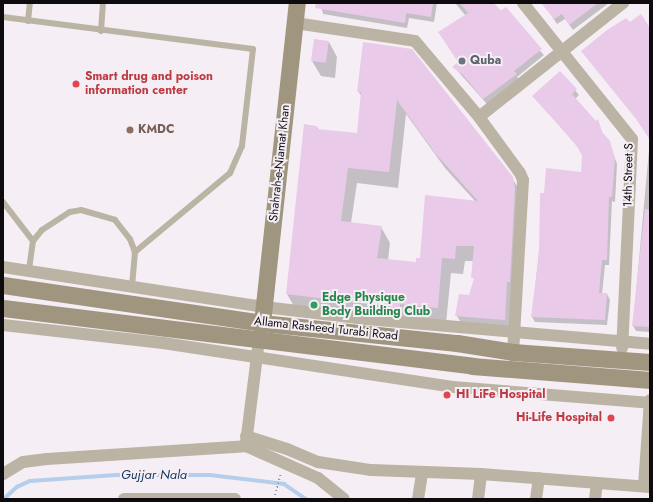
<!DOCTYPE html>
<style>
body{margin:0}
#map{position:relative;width:653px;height:502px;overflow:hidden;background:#f5eff5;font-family:Jost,sans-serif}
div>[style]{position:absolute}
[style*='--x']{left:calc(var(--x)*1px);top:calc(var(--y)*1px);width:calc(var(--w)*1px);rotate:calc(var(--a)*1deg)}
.shadow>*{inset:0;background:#0003}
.stream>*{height:3.5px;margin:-1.75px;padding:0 1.75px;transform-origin:1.75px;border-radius:1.75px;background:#b4ceec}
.building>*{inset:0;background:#e9cbe9;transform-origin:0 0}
.path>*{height:2px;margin-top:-1px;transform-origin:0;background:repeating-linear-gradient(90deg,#969296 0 1px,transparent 0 4px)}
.service>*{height:6px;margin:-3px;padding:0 3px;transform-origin:3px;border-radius:3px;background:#bbb4a4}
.minor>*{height:12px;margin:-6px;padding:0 6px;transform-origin:6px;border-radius:6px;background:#bbb4a4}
.secondary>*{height:17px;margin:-8.5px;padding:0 8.5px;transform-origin:8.5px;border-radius:8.5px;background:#a0967f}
.dots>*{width:11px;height:11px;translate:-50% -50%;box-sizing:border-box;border:2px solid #f5eff5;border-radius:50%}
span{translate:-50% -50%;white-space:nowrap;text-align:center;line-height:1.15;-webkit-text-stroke:4px #f5eff5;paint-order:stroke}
.worship-label{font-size:12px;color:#5b616d;font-weight:700}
.left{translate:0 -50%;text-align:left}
.health-label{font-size:12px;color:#be3a42;font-weight:700}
.right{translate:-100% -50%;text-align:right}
.education-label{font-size:12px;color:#785e54;font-weight:700}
.street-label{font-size:12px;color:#0d0b0d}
.leisure-label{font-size:12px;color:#27864d;font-weight:700}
.water-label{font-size:13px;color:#11355c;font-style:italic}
.frame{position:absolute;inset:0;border:4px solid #0d0b0d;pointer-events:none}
</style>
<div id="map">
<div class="shadow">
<div style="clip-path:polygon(320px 3px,437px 3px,434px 22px,409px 18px,407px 28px,323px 14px)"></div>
<div style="clip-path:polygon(455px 3px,493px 3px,544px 55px,517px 77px,519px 80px,487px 104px,454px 67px,459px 62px,466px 16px)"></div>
<div style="clip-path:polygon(543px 3px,609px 3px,573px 30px,565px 19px,557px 24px)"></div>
<div style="clip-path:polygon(329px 42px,337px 57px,335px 78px,321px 76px,312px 61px)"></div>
<div style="clip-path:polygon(evenodd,411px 50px,514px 181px,523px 197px,513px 335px,466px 332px,457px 316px,470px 297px,474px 281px,474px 261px,465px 261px,463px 274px,451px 273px,446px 323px,296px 310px,287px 294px,317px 127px,319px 130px,358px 135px,362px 97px,358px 91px,411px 50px,406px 114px,445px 168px,475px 201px,417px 263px,388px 260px,390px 243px,381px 227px,351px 223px,357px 183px,398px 188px,406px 114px)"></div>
<div style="clip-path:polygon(560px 72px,579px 95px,575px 99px,596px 123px,598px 121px,603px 135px,609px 142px,617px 164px,615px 202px,612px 201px,609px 265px,605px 265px,602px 294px,607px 294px,610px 300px,607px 325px,535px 322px,532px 317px,545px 195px,582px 173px,583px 155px,578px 147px,533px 96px)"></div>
<div style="clip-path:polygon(650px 139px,650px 332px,636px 331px,633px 326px)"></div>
</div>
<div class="stream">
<div style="--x:4;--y:499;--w:18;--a:-43"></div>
<div style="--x:17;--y:487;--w:14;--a:-25"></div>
<div style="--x:30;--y:481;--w:86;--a:-4"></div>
<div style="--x:116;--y:475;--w:94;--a:0"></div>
<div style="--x:210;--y:475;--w:75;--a:6.9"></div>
<div style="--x:284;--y:484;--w:27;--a:34"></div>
</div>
<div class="building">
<div style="clip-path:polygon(316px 3px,433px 3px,431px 17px,406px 13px,405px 23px,315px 8px)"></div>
<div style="clip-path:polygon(460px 3px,494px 3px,500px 11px,506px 7px,542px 49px,514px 71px,517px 74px,483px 99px,463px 75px,452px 67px,458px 62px,438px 32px,468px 13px)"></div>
<div style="clip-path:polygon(541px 3px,598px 3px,569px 25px,562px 14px,554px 19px)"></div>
<div style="clip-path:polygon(641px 14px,650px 28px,650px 140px,636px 119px,581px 51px,607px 30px,626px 18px,630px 22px)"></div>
<div style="left:314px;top:39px;width:15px;height:22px;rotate:8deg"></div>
<div style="clip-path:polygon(evenodd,363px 42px,412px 49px,513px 177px,515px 188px,510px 282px,507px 282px,505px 320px,455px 316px,459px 294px,469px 295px,474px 278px,471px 278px,474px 246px,456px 246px,455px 259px,442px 258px,438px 308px,400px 304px,400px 308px,286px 294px,304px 124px,317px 126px,317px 129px,357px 133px,361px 92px,357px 92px,363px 42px,397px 100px,435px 153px,478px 201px,425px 195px,420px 258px,416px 258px,416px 262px,377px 258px,382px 226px,341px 221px,348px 168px,389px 172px,397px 100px)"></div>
<div style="clip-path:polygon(560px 71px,577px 89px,572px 94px,596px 121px,598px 119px,602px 132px,610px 141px,615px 158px,612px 197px,609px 197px,607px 260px,602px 260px,599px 293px,607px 293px,605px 320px,531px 317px,539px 254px,540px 193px,544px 193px,546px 168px,581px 172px,582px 155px,574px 142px,532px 96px)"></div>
<div style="clip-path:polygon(645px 209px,650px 210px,650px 327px,632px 326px)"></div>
</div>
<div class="path">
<div style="--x:274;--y:499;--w:27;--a:-75"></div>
</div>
<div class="service">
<div style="--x:3;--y:17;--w:252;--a:7.3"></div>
<div style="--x:253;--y:49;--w:98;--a:96.5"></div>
<div style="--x:242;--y:146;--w:30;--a:114"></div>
<div style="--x:230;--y:173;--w:124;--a:140.3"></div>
<div style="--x:28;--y:21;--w:18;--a:-84"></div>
<div style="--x:101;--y:31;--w:28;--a:-86"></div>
<div style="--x:3;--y:202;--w:49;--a:52.4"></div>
<div style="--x:33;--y:241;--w:30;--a:98"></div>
<div style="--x:33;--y:241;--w:14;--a:-51"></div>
<div style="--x:42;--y:230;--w:33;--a:-33"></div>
<div style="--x:70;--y:212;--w:11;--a:-10"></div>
<div style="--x:81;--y:210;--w:35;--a:16"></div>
<div style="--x:115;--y:220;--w:24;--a:52"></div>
<div style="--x:130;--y:239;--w:14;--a:69"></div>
<div style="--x:135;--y:252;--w:33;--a:95"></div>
</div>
<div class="minor">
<div style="--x:523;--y:3;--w:174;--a:51.3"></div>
<div style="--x:632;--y:139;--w:209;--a:92.7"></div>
<div style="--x:295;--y:23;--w:121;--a:8.5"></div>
<div style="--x:415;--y:41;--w:99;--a:49.9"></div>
<div style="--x:479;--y:117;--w:69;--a:53.8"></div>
<div style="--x:520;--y:173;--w:8;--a:67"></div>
<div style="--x:523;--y:180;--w:172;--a:93.3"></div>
<div style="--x:479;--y:117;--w:184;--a:-38.4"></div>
<div style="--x:3;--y:267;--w:264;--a:8.7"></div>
<div style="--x:264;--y:307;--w:103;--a:6.7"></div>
<div style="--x:366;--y:319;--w:285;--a:5"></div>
<div style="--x:3;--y:325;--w:161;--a:6.4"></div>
<div style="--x:163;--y:343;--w:293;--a:8.6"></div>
<div style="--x:453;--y:387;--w:198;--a:4.6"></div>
<div style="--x:246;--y:436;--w:43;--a:17.6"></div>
<div style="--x:287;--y:449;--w:34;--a:23"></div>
<div style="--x:318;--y:462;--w:54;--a:8.6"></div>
<div style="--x:371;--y:470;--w:110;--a:2.1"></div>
<div style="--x:481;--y:474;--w:169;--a:4.4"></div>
<div style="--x:246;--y:443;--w:112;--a:-82.8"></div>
<div style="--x:3;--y:474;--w:23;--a:-31"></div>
<div style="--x:23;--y:462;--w:24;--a:-7"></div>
<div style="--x:47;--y:459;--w:199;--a:-3.7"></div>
<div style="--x:246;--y:446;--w:79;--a:24"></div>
<div style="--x:318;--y:478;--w:33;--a:39"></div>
<div style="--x:644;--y:486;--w:86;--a:-86"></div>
<div style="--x:124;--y:499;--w:111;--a:0"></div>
<div style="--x:418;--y:499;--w:26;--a:-81"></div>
<div style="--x:478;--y:499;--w:25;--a:-83"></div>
<div style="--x:536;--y:499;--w:21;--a:-82"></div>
<div style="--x:595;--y:499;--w:16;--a:-83"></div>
</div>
<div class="secondary">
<div style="--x:3;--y:285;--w:262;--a:8.3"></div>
<div style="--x:262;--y:323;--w:196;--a:5.9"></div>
<div style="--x:457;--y:343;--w:57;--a:9.1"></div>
<div style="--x:513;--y:352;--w:137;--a:4.2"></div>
<div style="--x:3;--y:308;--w:473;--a:7"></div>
<div style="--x:472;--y:366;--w:179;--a:4.5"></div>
<div style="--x:262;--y:323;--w:322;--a:-83.8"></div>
</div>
<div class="dots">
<div style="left:462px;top:61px;background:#6b7280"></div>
<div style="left:76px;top:84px;background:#e0444e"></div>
<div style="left:130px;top:130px;background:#8d6e63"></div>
<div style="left:314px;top:305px;background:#2e9e5b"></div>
<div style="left:447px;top:395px;background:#e0444e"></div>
<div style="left:611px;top:418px;background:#e0444e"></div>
</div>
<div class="worship-label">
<span class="left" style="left:470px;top:61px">Quba</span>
</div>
<div class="health-label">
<span class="left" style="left:85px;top:84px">Smart drug and poison<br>information center</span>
<span class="left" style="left:456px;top:395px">HI LiFe Hospital</span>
<span class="right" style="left:602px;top:418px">Hi-Life Hospital</span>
</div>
<div class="education-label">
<span class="left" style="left:138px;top:130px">KMDC</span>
</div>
<div class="street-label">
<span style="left:280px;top:163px;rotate:-84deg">Shahrah-e-Niamat Khan</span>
<span style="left:629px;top:175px;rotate:-89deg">14th Street S</span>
<span style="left:326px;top:329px;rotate:6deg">Allama Rasheed Turabi Road</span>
</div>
<div class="leisure-label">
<span class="left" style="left:322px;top:305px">Edge Physique<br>Body Building Club</span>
</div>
<div class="water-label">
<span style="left:154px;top:475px">Gujjar Nala</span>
</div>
<div class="frame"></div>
</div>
